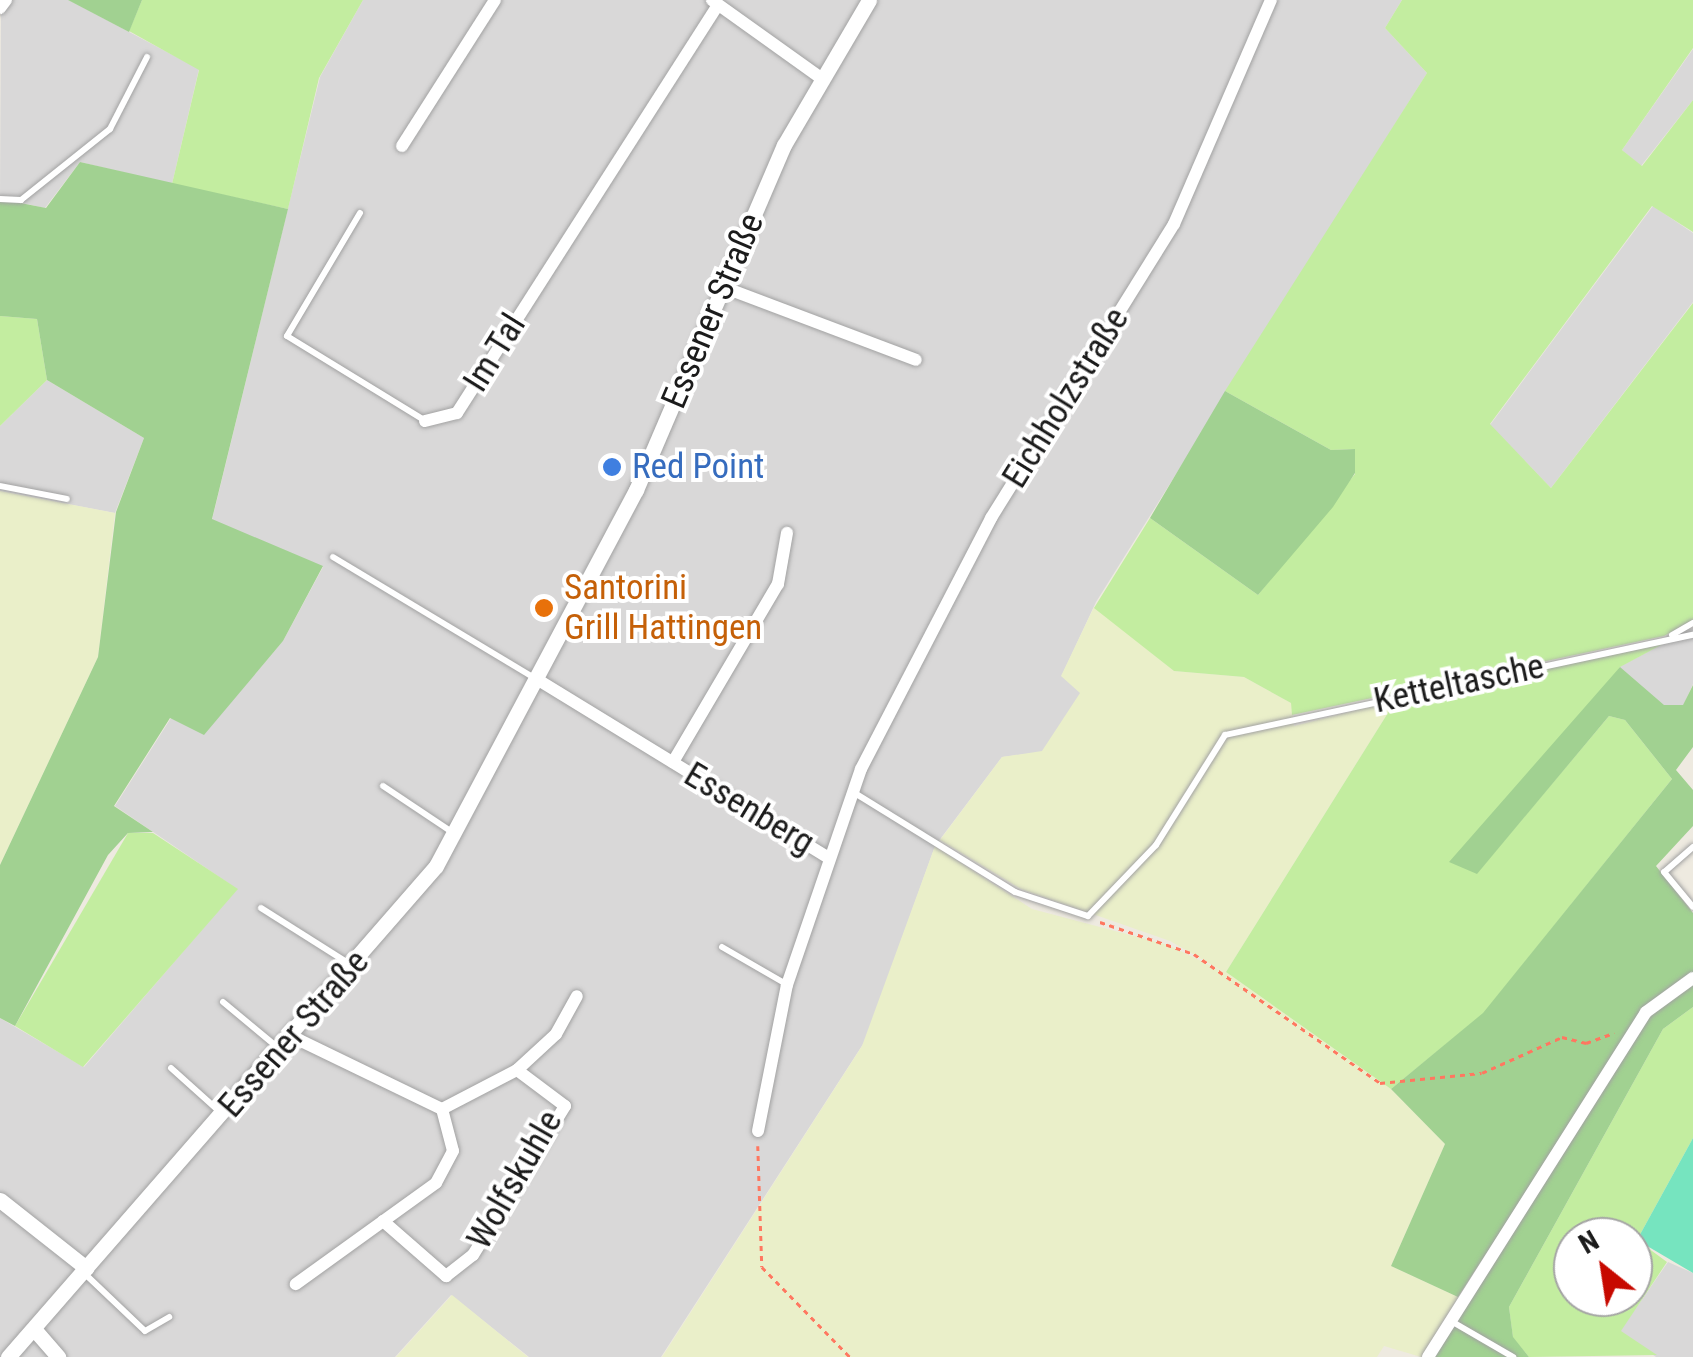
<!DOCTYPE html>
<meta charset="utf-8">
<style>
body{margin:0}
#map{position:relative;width:1693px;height:1357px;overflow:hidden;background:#eeeae0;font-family:"Roboto Condensed",sans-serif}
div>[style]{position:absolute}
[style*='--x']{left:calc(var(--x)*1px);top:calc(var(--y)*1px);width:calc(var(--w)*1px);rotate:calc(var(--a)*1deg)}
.residential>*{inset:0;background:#d9d8d8}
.farmland>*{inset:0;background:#eaefc9}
.grass>*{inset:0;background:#c3eda0}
.forest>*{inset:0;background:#a1d191}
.pitch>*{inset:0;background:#76e4bf}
.path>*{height:2.5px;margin-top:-1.25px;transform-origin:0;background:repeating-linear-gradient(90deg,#ff7760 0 5px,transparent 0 10px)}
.roads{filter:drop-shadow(0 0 2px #a2a2a2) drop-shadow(0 0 2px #a2a2a2)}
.service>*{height:6px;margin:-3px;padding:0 3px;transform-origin:3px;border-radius:3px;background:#fff}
.minor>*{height:12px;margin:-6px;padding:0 6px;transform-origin:6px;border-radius:6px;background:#fff}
.tertiary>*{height:15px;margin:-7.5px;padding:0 7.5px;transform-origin:7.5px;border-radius:7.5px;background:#fff}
.dots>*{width:28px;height:28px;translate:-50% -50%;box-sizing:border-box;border:5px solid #fff;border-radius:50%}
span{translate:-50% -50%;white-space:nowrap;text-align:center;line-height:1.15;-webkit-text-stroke:8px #fff;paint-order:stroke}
.street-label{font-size:35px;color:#1b1b1b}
.shop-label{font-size:35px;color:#366cbe}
.left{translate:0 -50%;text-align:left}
.food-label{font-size:35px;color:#c56008}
.north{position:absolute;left:1553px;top:1217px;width:100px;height:100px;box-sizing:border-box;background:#fff;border:2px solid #a4a4a4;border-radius:50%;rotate:330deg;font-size:28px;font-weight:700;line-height:40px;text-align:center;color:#1b1b1b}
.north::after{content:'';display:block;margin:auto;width:35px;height:45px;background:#c70900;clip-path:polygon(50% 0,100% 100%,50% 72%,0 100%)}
</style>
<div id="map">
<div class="residential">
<div style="clip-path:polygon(1px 0,69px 0,199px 69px,172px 184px,80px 162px,45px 208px,0 198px)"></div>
<div style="clip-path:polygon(363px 0,1402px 0,1385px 28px,1427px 73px,1096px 602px,1062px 675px,1081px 693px,1042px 752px,1002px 757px,935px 846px,865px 1041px,661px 1357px,529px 1357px,451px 1295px,395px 1357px,0 1357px,0 1018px,84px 1067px,237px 889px,115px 806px,171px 718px,204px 734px,283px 641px,323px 567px,212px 520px,320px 77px)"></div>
<div style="clip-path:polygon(1693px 49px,1693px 100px,1641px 166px,1622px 150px)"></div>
<div style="clip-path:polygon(1653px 206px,1693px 233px,1693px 302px,1551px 488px,1490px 425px)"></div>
<div style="clip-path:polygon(47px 380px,144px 438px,115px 513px,0 491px,0 426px)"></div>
<div style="clip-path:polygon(1693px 628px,1693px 684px,1683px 706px,1663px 705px,1619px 667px)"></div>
<div style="clip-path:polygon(1668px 1262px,1693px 1273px,1693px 1357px,1656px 1357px,1620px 1331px)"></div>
</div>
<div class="farmland">
<div style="clip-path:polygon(0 491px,115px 513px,98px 657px,0 865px)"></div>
<div style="clip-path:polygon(1094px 607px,1174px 671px,1244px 677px,1291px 703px,1294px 726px,1396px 700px,1226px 972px,1391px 1089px,1445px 1144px,1391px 1266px,1458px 1297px,1421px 1357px,1384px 1346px,1377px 1357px,662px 1357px,862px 1046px,935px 846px,1032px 909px,1168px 945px,1226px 973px,1170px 941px,1021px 889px,940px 840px,1002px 757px,1042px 751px,1080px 693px,1061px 676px)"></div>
<div style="clip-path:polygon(452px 1295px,528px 1357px,396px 1357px)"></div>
</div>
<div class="grass">
<div style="clip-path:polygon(142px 0,363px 0,319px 78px,288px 209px,172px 184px,199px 70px,129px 31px)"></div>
<div style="clip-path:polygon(1402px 0,1693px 0,1693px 48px,1622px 150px,1642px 166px,1693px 100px,1693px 232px,1652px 206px,1490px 424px,1551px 488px,1693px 303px,1693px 620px,1664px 636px,1292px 715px,1291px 703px,1244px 677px,1174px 671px,1094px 608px,1150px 518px,1258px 595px,1355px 474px,1355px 449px,1331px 450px,1225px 391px,1427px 73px,1385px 28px)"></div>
<div style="clip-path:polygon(0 316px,37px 319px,47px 380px,0 426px)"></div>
<div style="clip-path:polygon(1663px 644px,1620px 667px,1477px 873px,1609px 716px,1625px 720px,1672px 779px,1483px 1014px,1391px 1089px,1226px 972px,1396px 700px)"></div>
<div style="clip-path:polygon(128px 833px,153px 833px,238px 889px,83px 1067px,15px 1026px)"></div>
<div style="clip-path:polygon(evenodd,1693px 1007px,1693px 1138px,1637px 1240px,1667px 1262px,1621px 1331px,1657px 1355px,1529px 1357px,1513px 1338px,1509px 1307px,1663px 1029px,1693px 1007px,1573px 1237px,1633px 1237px,1633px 1297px,1573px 1297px,1573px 1237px)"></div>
</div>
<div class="forest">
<div style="clip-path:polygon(68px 0,142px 0,129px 32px)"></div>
<div style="clip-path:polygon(80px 162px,288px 209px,212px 519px,323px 566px,283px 641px,204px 735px,170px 718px,114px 806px,153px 832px,128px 833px,108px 855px,15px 1026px,0 1018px,0 865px,98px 657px,116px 512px,144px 438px,47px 380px,37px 319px,0 316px,0 199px,46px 208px)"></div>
<div style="clip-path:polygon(1225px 391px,1331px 450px,1355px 449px,1355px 473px,1333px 507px,1258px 595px,1150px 518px)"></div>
<div style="clip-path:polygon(1620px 667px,1664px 705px,1683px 705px,1693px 685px,1693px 747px,1676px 770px,1693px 790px,1693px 826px,1656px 866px,1693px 913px,1693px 976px,1644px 1010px,1458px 1297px,1391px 1266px,1445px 1144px,1391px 1089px,1483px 1013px,1672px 779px,1625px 720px,1609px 716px,1477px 874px,1449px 862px)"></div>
<div style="clip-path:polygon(1693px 980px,1693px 1007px,1663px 1029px,1509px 1307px,1513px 1337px,1529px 1357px,1430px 1357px,1647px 1013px)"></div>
</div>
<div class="pitch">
<div style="clip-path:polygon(1693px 1138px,1693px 1273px,1637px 1240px)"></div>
</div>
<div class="path">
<div style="--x:1100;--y:922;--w:99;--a:18.8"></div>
<div style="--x:1194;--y:954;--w:226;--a:34.7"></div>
<div style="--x:1380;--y:1083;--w:102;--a:-5.6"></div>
<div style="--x:1482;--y:1073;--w:88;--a:-24.2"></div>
<div style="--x:1562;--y:1037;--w:25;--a:14"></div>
<div style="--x:1586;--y:1043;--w:30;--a:-20"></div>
<div style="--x:758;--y:1146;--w:121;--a:88.1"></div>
<div style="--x:762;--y:1267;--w:126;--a:45.6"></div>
</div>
<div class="roads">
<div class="service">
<div style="--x:0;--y:199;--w:21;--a:3"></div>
<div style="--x:21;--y:200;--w:114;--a:-38.6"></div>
<div style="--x:110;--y:129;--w:81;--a:-62.8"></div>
<div style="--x:360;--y:213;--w:143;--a:120.7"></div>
<div style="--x:287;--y:336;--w:161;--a:31.5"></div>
<div style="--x:0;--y:486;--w:68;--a:11"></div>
<div style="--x:333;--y:557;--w:233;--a:31"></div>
<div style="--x:1672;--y:635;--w:24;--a:-30"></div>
<div style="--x:383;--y:786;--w:83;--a:33.7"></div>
<div style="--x:853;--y:792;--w:190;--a:31.7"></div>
<div style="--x:1015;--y:892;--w:77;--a:18.2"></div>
<div style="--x:1088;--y:916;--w:98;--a:-46.2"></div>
<div style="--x:1156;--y:845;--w:130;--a:-57.9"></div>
<div style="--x:1225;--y:735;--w:479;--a:-12.1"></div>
<div style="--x:1693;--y:847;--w:38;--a:139"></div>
<div style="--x:1664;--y:872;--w:45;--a:50.4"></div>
<div style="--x:261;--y:908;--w:103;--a:32.3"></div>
<div style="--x:722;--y:947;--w:74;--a:30"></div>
<div style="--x:223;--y:1002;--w:69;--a:39.7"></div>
<div style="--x:171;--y:1068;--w:64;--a:41.9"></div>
<div style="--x:84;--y:1273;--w:84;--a:43.6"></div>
<div style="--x:145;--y:1331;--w:28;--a:-30"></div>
<div style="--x:1451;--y:1321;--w:72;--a:30.1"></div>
</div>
<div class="minor">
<div style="--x:712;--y:0;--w:134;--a:35.6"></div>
<div style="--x:0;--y:8;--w:10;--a:-53"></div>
<div style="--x:402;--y:146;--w:173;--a:-57.5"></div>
<div style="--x:723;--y:287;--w:206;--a:20.7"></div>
<div style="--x:425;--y:421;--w:33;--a:-14"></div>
<div style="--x:457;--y:413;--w:482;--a:-57.4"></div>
<div style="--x:535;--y:678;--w:341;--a:31.5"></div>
<div style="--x:673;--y:762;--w:207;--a:-59.5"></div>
<div style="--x:778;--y:584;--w:52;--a:-80"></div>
<div style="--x:293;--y:1037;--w:165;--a:25.8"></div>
<div style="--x:442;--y:1109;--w:43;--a:75.3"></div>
<div style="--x:453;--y:1151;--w:36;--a:118"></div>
<div style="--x:436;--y:1183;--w:173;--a:144.2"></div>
<div style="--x:442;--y:1109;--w:85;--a:-27.5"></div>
<div style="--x:517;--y:1070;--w:53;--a:-42.7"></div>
<div style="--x:556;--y:1034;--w:43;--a:-61.1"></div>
<div style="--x:758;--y:1131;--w:149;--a:-78.8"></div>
<div style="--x:787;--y:985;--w:228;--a:-71.1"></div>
<div style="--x:861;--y:769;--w:283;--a:-62.6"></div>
<div style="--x:991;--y:518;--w:346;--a:-58.1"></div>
<div style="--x:1174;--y:224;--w:244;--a:-66.6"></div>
<div style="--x:383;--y:1221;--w:84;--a:41.1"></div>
<div style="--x:446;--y:1276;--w:34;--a:-38"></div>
<div style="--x:473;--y:1255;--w:175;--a:-58.3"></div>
<div style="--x:565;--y:1106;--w:60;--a:-143.1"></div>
<div style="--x:1428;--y:1357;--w:408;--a:-57.7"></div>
<div style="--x:1646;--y:1012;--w:58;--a:-35.9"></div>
</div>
<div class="tertiary">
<div style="--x:0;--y:1200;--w:110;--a:38.3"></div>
<div style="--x:34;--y:1329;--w:37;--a:49"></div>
<div style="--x:8;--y:1357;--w:651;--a:-48.92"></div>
<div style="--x:436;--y:866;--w:426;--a:-62"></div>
<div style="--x:636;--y:490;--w:375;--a:-66.8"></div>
<div style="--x:784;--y:145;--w:168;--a:-59.6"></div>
</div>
</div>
<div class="dots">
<div style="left:612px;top:467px;background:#3f7fe0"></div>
<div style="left:544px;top:608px;background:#e8710a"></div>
</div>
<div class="street-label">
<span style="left:713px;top:311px;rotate:-67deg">Essener Straße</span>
<span style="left:495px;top:353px;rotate:-58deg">Im Tal</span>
<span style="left:1066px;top:398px;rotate:-58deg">Eichholzstraße</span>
<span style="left:1459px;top:684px;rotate:-12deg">Ketteltasche</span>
<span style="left:749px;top:809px;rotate:31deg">Essenberg</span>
<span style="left:294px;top:1034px;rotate:-49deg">Essener Straße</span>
<span style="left:515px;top:1180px;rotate:-60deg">Wolfskuhle</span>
</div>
<div class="shop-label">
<span class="left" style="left:632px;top:467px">Red Point</span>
</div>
<div class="food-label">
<span class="left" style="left:564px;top:608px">Santorini<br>Grill Hattingen</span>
</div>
<div class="north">N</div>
</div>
